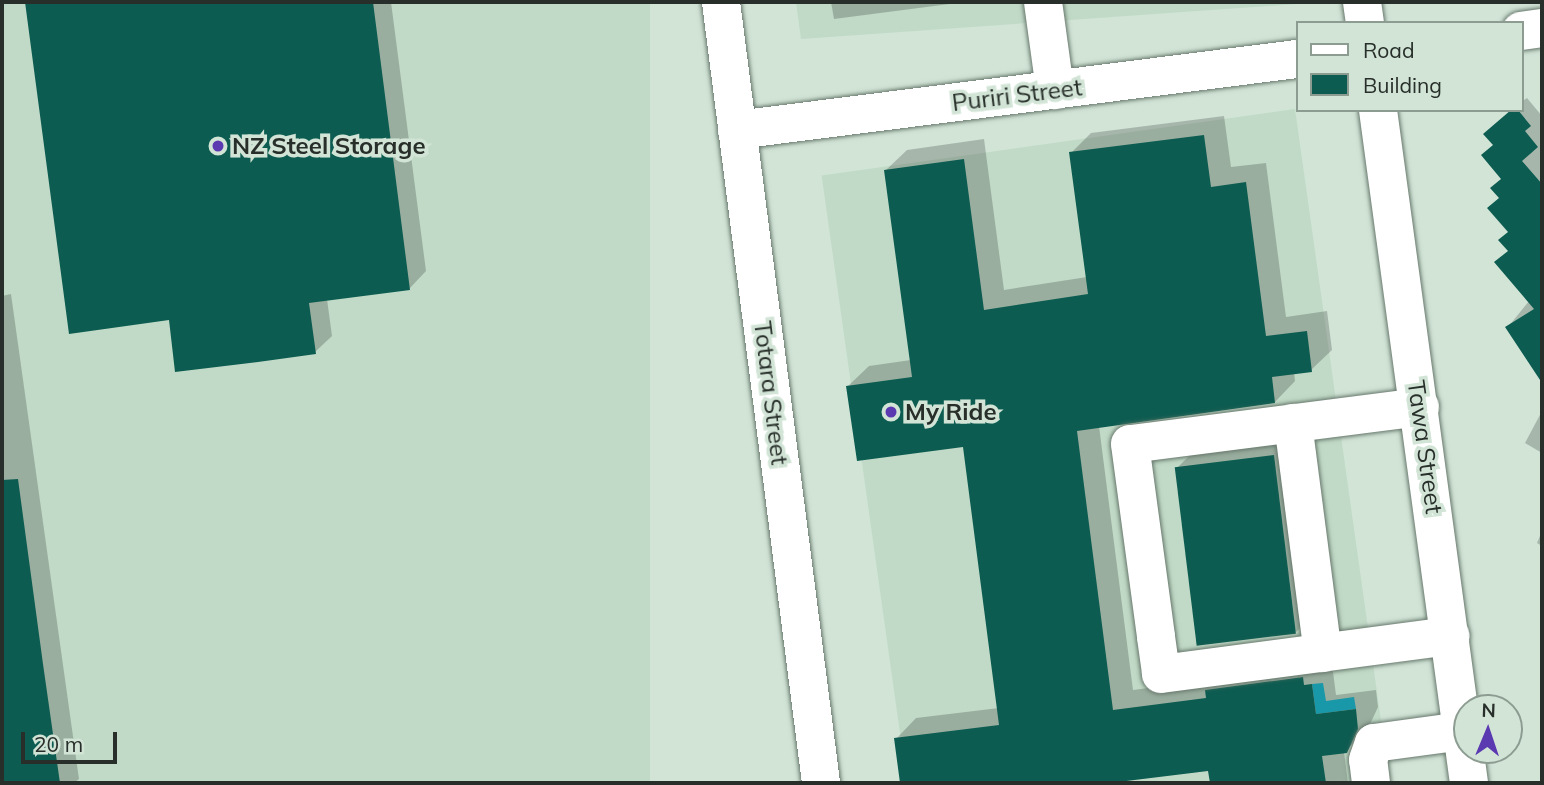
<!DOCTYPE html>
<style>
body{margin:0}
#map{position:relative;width:1544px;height:785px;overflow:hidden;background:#d1e4d6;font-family:Mulish,sans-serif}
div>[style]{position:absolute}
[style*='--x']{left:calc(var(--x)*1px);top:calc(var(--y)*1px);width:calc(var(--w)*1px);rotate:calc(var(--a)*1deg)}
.built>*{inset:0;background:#c1dac7;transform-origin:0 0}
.water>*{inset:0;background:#1fbed2}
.shadow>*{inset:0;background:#0003}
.building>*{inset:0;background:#0d5c51;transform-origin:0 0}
.roads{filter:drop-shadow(0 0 2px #67786c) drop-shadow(0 0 2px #67786c)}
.minor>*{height:38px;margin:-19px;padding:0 19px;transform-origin:19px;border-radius:19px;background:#fff}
.major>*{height:38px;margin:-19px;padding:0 19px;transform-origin:19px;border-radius:19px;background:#fff}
.dots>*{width:19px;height:19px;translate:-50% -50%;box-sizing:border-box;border:4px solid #d1e4d6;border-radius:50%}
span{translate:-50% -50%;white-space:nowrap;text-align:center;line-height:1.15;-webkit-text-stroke:7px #d1e4d6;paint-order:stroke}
.street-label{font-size:24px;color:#282f2a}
.poi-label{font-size:24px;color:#282f2a;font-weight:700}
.left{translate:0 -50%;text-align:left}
.frame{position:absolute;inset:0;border:4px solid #282f2a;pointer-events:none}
.legend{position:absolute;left:1296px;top:21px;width:228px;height:91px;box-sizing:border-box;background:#d1e4d6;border:2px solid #8d9c91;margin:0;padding:9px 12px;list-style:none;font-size:21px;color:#282f2a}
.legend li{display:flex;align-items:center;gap:14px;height:35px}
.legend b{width:35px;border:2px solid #8d9c91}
.north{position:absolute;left:1453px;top:694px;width:70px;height:70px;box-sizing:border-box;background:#d1e4d6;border:2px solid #8d9c91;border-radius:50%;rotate:2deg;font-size:19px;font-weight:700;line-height:28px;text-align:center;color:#282f2a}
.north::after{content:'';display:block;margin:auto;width:24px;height:32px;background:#5b39b1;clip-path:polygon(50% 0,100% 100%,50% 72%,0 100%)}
.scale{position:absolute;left:21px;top:732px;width:96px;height:32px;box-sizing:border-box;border:4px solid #282f2a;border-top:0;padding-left:9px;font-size:21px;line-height:24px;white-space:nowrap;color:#282f2a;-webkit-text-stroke:5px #d1e4d6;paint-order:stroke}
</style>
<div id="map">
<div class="built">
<div style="left:2px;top:2px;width:648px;height:781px"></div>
<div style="clip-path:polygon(796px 2px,1297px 2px,1297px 4px,801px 39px)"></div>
<div style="left:1295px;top:109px;width:680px;height:478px;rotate:82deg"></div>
</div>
<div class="water">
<div style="clip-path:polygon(1323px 683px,1326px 701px,1354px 697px,1356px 709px,1316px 714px,1312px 684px)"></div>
</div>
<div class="shadow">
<div style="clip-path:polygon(27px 2px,391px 2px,426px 271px,410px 288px,327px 299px,332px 336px,315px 352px,170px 318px,70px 332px)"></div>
<div style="clip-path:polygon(831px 2px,965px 2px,834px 19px)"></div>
<div style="clip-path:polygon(1527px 98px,1542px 116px,1542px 340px,1524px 352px,1508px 327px,1529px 301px,1509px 250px,1509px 231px,1501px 197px,1502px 178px,1494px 144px,1512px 110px,1521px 110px,1521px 102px)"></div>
<div style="clip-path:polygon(1224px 116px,1231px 167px,1266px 163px,1286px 317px,1327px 311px,1332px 350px,1311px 370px,1294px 372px,1295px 381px,1275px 402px,1099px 426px,1133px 690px,1332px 664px,1336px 695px,1376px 690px,1378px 707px,1367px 731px,1344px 752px,1348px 783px,1212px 783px,1210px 769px,1097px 783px,902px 783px,896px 739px,916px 718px,999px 708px,964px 445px,848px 386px,869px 366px,911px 360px,886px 170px,907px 150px,984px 139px,1004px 290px,1087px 277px,1071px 153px,1091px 133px)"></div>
<div style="clip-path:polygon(11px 294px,79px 779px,74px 783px,2px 783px,2px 296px)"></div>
<div style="clip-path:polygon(1542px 411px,1542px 453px,1525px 443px)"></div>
<div style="clip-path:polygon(1294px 435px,1317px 612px,1296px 632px,1177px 468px,1198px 447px)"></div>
<div style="clip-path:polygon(1542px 531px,1542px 546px,1537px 543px)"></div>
</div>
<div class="building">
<div style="clip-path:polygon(25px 2px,373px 2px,410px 290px,309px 303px,316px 354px,258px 362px,175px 372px,169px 320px,69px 334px)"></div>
<div style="clip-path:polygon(1511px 110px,1518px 110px,1531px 126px,1525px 131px,1538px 147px,1522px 161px,1542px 184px,1542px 383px,1505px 327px,1534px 309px,1494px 262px,1508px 251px,1498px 240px,1508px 232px,1487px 208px,1499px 198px,1490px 188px,1501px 179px,1481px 155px,1493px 145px,1483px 134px)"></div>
<div style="clip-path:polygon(1204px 135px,1211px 187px,1246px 182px,1266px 336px,1307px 331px,1312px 372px,1272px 377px,1275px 403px,1077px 431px,1113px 710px,1206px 698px,1205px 690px,1303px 677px,1304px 685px,1312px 684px,1316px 714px,1356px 709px,1358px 729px,1347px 753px,1322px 756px,1326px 783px,1210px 783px,1208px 771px,1110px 783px,900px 783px,894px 738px,999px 725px,963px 447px,857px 461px,846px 386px,912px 377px,884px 170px,964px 159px,984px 310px,1088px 294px,1069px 152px)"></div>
<div style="left:1274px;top:455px;width:180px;height:100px;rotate:83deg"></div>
<div style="clip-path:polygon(18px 479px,43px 664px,60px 783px,2px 783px,2px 480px)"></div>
</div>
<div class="roads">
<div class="minor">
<div style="--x:1043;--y:2;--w:89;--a:82.2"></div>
<div style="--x:1362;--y:2;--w:21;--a:82"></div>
<div style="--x:1521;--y:31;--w:21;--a:-8"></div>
<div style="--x:1378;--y:110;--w:679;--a:82.3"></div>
<div style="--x:737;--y:130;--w:564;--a:-7.23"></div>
<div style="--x:1420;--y:407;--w:292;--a:172.7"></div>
<div style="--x:1130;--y:444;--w:195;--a:82.3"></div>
<div style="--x:1156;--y:637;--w:37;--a:82"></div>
<div style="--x:1161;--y:674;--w:292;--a:-7.5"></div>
<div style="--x:1293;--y:423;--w:232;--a:82.6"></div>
<div style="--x:1371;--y:783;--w:23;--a:-97"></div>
<div style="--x:1368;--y:760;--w:18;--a:-71"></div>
<div style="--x:1374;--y:743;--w:90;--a:-7.7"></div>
</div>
<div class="major">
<div style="--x:721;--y:2;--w:787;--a:82.7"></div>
</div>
</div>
<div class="dots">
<div style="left:218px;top:146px;background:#5b39b1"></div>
<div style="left:891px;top:412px;background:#5b39b1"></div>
</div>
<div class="street-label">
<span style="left:1017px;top:95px;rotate:-7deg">Puriri Street</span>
<span style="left:771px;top:393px;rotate:83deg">Totara Street</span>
<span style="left:1425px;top:447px;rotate:82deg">Tawa Street</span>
</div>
<div class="poi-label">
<span class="left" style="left:232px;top:146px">NZ Steel Storage</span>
<span class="left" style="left:905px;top:412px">My Ride</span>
</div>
<div class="frame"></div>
<ul class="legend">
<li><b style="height:9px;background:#fff"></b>Road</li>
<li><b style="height:19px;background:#0d5c51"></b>Building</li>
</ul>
<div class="north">N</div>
<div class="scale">20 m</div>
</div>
